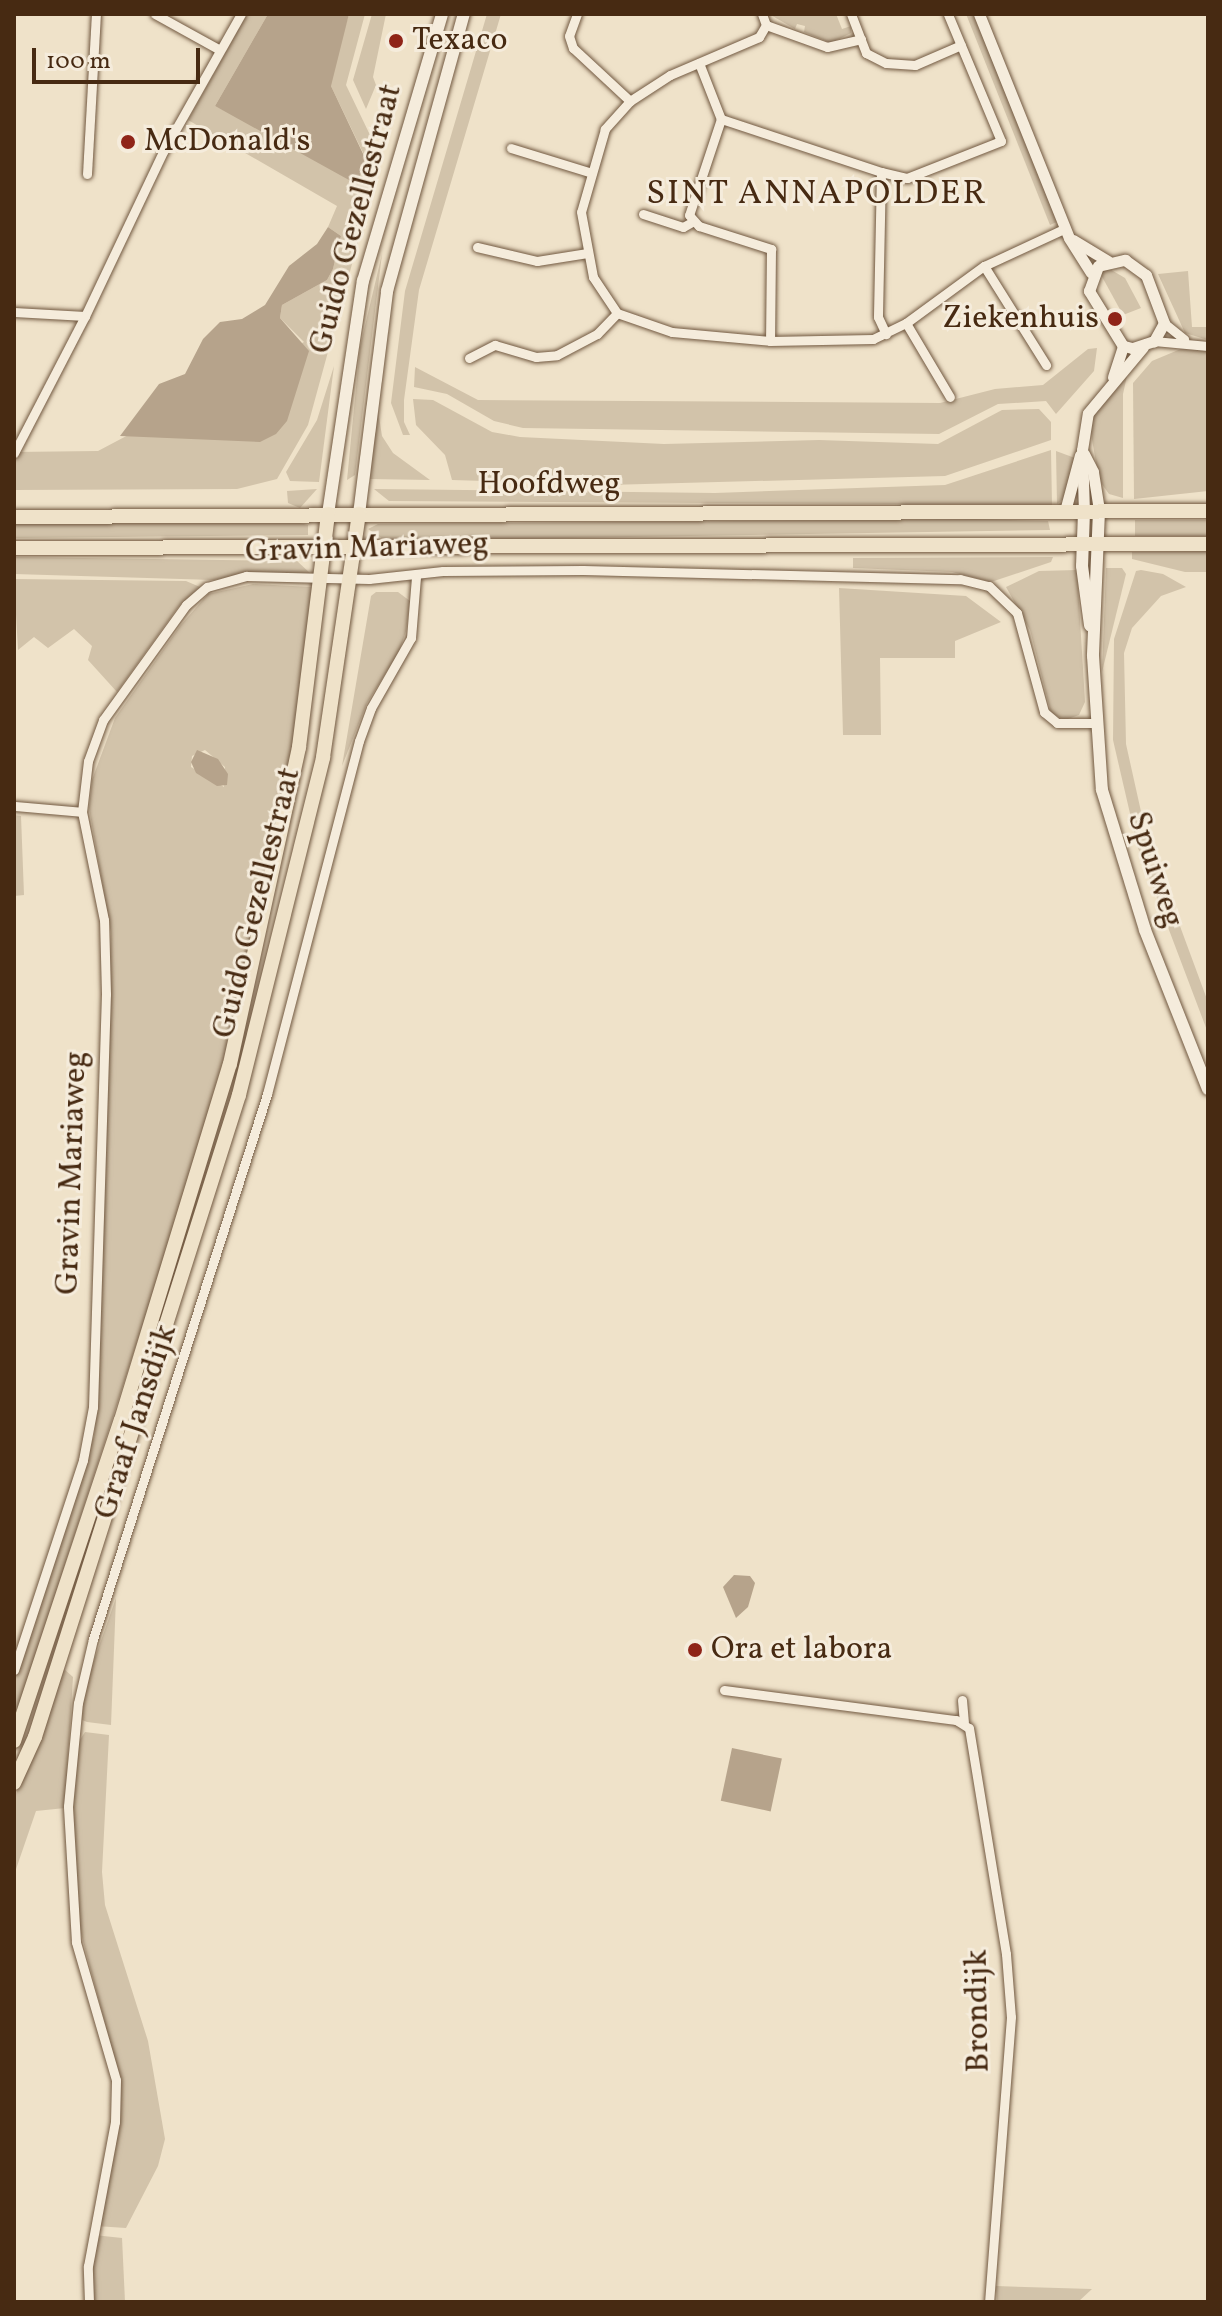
<!DOCTYPE html>
<style>
body{margin:0}
#map{position:relative;width:1222px;height:2316px;overflow:hidden;background:#efe2c9;font-family:Vollkorn,serif}
div>[style]{position:absolute}
[style*='--x']{left:calc(var(--x)*1px);top:calc(var(--y)*1px);width:calc(var(--w)*1px);rotate:calc(var(--a)*1deg)}
.green>*{inset:0;background:#d2c3aa;transform-origin:0 0}
.water>*{inset:0;background:#b6a38b;transform-origin:0 0}
.roads{filter:drop-shadow(0 0 2px #715840) drop-shadow(0 0 2px #715840)}
.minor>*{height:9px;margin:-4.5px;padding:0 4.5px;transform-origin:4.5px;border-radius:4.5px;background:#f5ecdc}
.tertiary>*{height:11px;margin:-5.5px;padding:0 5.5px;transform-origin:5.5px;border-radius:5.5px;background:#f5ecdc}
.secondary>*{height:12px;margin:-6px;padding:0 6px;transform-origin:6px;border-radius:6px;background:#f5ecdc}
.primary>*{height:14px;margin:-7px;padding:0 7px;transform-origin:7px;border-radius:7px;background:#efe2c9}
.dots>*{width:22px;height:22px;translate:-50% -50%;box-sizing:border-box;border:4px solid #f5ecdc;border-radius:50%}
span{translate:-50% -50%;white-space:nowrap;text-align:center;line-height:1.15;-webkit-text-stroke:6px #f5ecdc;paint-order:stroke}
.poi-label{font-size:32px;color:#472a12}
.left{translate:0 -50%;text-align:left}
.right{translate:-100% -50%;text-align:right}
.street-label{font-size:32px;color:#472a12}
.neighbourhood-label{font-size:34px;color:#472a12;letter-spacing:2px}
.frame{position:absolute;inset:0;border:16px solid #472a12;pointer-events:none}
.scale{position:absolute;left:32px;top:48px;width:168px;height:36px;box-sizing:border-box;border:4px solid #472a12;border-top:0;padding-left:10px;font-size:24px;line-height:28px;white-space:nowrap;color:#472a12;-webkit-text-stroke:6px #f5ecdc;paint-order:stroke}
</style>
<div id="map">
<div class="green">
<div style="clip-path:polygon(247px 14px,268px 14px,215px 106px,361px 176px,365px 157px,331px 86px,331px 74px,349px 14px,365px 14px,346px 85px,381px 158px,308px 425px,277px 479px,237px 489px,14px 490px,14px 452px,98px 451px,304px 342px,280px 318px,282px 305px,327px 280px,333px 269px,341px 236px,328px 227px,337px 206px,188px 120px)"></div>
<div style="clip-path:polygon(372px 14px,386px 14px,373px 77px,376px 85px,366px 109px,353px 80px)"></div>
<div style="clip-path:polygon(487px 14px,501px 14px,419px 290px,404px 400px,404px 422px,410px 435px,403px 435px,391px 403px,405px 291px)"></div>
<div style="clip-path:polygon(769px 14px,836px 14px,842px 29px,851px 26px,851px 33px,831px 43px,804px 32px,805px 26px,797px 24px,795px 29px)"></div>
<div style="clip-path:polygon(966px 14px,973px 14px,1059px 221px,1050px 225px)"></div>
<div style="clip-path:polygon(382px 254px,355px 475px,347px 480px,360px 347px)"></div>
<div style="clip-path:polygon(1108px 268px,1125px 278px,1141px 308px,1123px 315px,1100px 273px)"></div>
<div style="clip-path:polygon(1188px 271px,1192px 327px,1208px 327px,1208px 340px,1185px 333px,1158px 274px)"></div>
<div style="clip-path:polygon(1097px 348px,1094px 371px,1056px 414px,1046px 401px,998px 404px,939px 434px,523px 428px,494px 421px,447px 394px,414px 387px,415px 367px,478px 400px,940px 403px,995px 389px,1043px 385px,1088px 349px)"></div>
<div style="clip-path:polygon(1183px 348px,1208px 350px,1208px 491px,1134px 499px,1133px 383px,1152px 361px)"></div>
<div style="clip-path:polygon(334px 366px,319px 482px,290px 481px,286px 472px,317px 420px)"></div>
<div style="clip-path:polygon(1129px 367px,1123px 394px,1123px 498px,1109px 494px,1099px 480px,1089px 422px)"></div>
<div style="clip-path:polygon(413px 399px,433px 400px,492px 432px,520px 437px,664px 444px,819px 440px,938px 444px,1002px 410px,1039px 409px,1051px 422px,1051px 440px,945px 476px,608px 485px,452px 480px,445px 455px,416px 425px)"></div>
<div style="clip-path:polygon(377px 404px,382px 436px,393px 453px,430px 480px,370px 479px)"></div>
<div style="clip-path:polygon(1051px 450px,1052px 505px,389px 501px,374px 489px,715px 493px,945px 485px)"></div>
<div style="clip-path:polygon(1056px 451px,1075px 458px,1065px 498px,1057px 504px)"></div>
<div style="clip-path:polygon(317px 489px,300px 508px,288px 503px,287px 491px)"></div>
<div style="clip-path:polygon(974px 519px,1048px 521px,1050px 530px,386px 541px,368px 529px,378px 524px)"></div>
<div style="left:1208px;top:520px;width:16px;height:73px;rotate:90deg"></div>
<div style="clip-path:polygon(291px 521px,308px 525px,308px 535px,14px 538px,14px 524px)"></div>
<div style="clip-path:polygon(1208px 551px,1208px 572px,1185px 572px,1132px 559px,1132px 552px)"></div>
<div style="clip-path:polygon(14px 557px,297px 561px,311px 574px,248px 573px,214px 580px,14px 574px)"></div>
<div style="clip-path:polygon(1053px 557px,1051px 562px,991px 582px,952px 572px,853px 568px,853px 558px)"></div>
<div style="clip-path:polygon(1106px 568px,1122px 568px,1126px 574px,1102px 672px)"></div>
<div style="clip-path:polygon(1077px 570px,1085px 702px,1079px 715px,1065px 720px,1051px 713px,1030px 630px,1006px 587px,1039px 571px)"></div>
<div style="clip-path:polygon(1141px 570px,1163px 574px,1186px 587px,1161px 596px,1132px 628px,1124px 653px,1126px 744px,1146px 834px,1208px 1002px,1208px 1033px,1138px 848px,1113px 740px,1114px 639px,1136px 571px)"></div>
<div style="clip-path:polygon(14px 579px,186px 581px,200px 587px,179px 606px,117px 692px,88px 660px,92px 646px,74px 629px,48px 648px,34px 637px,18px 650px)"></div>
<div style="clip-path:polygon(evenodd,253px 584px,312px 587px,293px 752px,236px 1016px,175px 1225px,14px 1722px,14px 1679px,94px 1436px,99px 1383px,111px 933px,89px 808px,92px 780px,115px 718px,180px 626px,208px 594px,253px 584px,205px 750px,225px 767px,224px 787px,191px 767px,192px 756px,205px 750px)"></div>
<div style="clip-path:polygon(839px 588px,966px 596px,1001px 622px,955px 641px,955px 658px,880px 658px,881px 735px,843px 735px)"></div>
<div style="clip-path:polygon(376px 592px,398px 592px,410px 601px,406px 631px,399px 652px,367px 703px,342px 766px,371px 596px)"></div>
<div style="clip-path:polygon(14px 815px,21px 816px,24px 895px,14px 896px)"></div>
<div style="clip-path:polygon(116px 1598px,111px 1725px,87px 1722px,80px 1719px,84px 1689px)"></div>
<div style="clip-path:polygon(64px 1669px,73px 1677px,65px 1808px,36px 1811px,14px 1875px,14px 1799px)"></div>
<div style="clip-path:polygon(85px 1732px,109px 1735px,102px 1872px,105px 1905px,148px 2041px,165px 2139px,158px 2166px,126px 2228px,96px 2226px,119px 2076px,78px 1922px,72px 1844px,76px 1746px)"></div>
<div style="clip-path:polygon(94px 2235px,122px 2238px,125px 2302px,91px 2302px)"></div>
<div style="clip-path:polygon(996px 2286px,1092px 2289px,1078px 2302px,997px 2302px)"></div>
</div>
<div class="water">
<div style="clip-path:polygon(268px 14px,349px 14px,331px 86px,365px 158px,358px 185px,215px 106px)"></div>
<div style="clip-path:polygon(328px 227px,341px 236px,333px 269px,327px 280px,282px 305px,280px 318px,309px 351px,287px 421px,276px 434px,260px 442px,120px 436px,159px 384px,185px 374px,203px 339px,220px 322px,242px 319px,265px 305px,289px 266px,317px 244px)"></div>
<div style="clip-path:polygon(197px 750px,218px 759px,228px 774px,227px 785px,217px 786px,196px 773px,191px 762px)"></div>
<div style="clip-path:polygon(734px 1575px,750px 1576px,755px 1583px,748px 1607px,736px 1618px,723px 1587px)"></div>
<div style="left:732px;top:1748px;width:51px;height:54px;rotate:12deg"></div>
</div>
<div class="roads">
<div class="minor">
<div style="--x:155;--y:14;--w:74;--a:29"></div>
<div style="--x:577;--y:14;--w:23;--a:110"></div>
<div style="--x:569;--y:36;--w:13;--a:72"></div>
<div style="--x:573;--y:48;--w:78;--a:42.9"></div>
<div style="--x:762;--y:14;--w:12;--a:70"></div>
<div style="--x:766;--y:25;--w:14;--a:120"></div>
<div style="--x:759;--y:37;--w:97;--a:156.9"></div>
<div style="--x:670;--y:75;--w:48;--a:147"></div>
<div style="--x:630;--y:101;--w:38;--a:132"></div>
<div style="--x:605;--y:129;--w:86;--a:106.1"></div>
<div style="--x:581;--y:212;--w:66;--a:79.5"></div>
<div style="--x:593;--y:277;--w:43;--a:56.3"></div>
<div style="--x:617;--y:313;--w:58;--a:19.1"></div>
<div style="--x:672;--y:332;--w:98;--a:5.2"></div>
<div style="--x:770;--y:341;--w:103;--a:-1.1"></div>
<div style="--x:873;--y:339;--w:37;--a:-26"></div>
<div style="--x:906;--y:323;--w:97;--a:-36.2"></div>
<div style="--x:984;--y:266;--w:90;--a:-24.9"></div>
<div style="--x:851;--y:14;--w:42;--a:69"></div>
<div style="--x:866;--y:53;--w:22;--a:27"></div>
<div style="--x:886;--y:63;--w:29;--a:4"></div>
<div style="--x:915;--y:65;--w:50;--a:-23.5"></div>
<div style="--x:766;--y:25;--w:65;--a:19.8"></div>
<div style="--x:827;--y:47;--w:35;--a:-13"></div>
<div style="--x:699;--y:63;--w:60;--a:68.6"></div>
<div style="--x:721;--y:119;--w:101;--a:108.4"></div>
<div style="--x:689;--y:215;--w:15;--a:48"></div>
<div style="--x:699;--y:226;--w:76;--a:17.7"></div>
<div style="--x:771;--y:249;--w:92;--a:90.6"></div>
<div style="--x:721;--y:119;--w:169;--a:18.3"></div>
<div style="--x:881;--y:172;--w:145;--a:91.2"></div>
<div style="--x:878;--y:317;--w:19;--a:65"></div>
<div style="--x:511;--y:148;--w:82;--a:17.1"></div>
<div style="--x:881;--y:172;--w:27;--a:13"></div>
<div style="--x:907;--y:178;--w:101;--a:-21.5"></div>
<div style="--x:1001;--y:141;--w:138;--a:-112.7"></div>
<div style="--x:87;--y:174;--w:160;--a:-86.8"></div>
<div style="--x:643;--y:214;--w:42;--a:18"></div>
<div style="--x:683;--y:227;--w:10;--a:-29"></div>
<div style="--x:477;--y:247;--w:62;--a:13.1"></div>
<div style="--x:537;--y:261;--w:51;--a:-9.1"></div>
<div style="--x:984;--y:266;--w:117;--a:57.9"></div>
<div style="--x:14;--y:312;--w:71;--a:3.2"></div>
<div style="--x:85;--y:316;--w:184;--a:-64.6"></div>
<div style="--x:164;--y:150;--w:156;--a:-60.5"></div>
<div style="--x:906;--y:323;--w:86;--a:59.3"></div>
<div style="--x:1164;--y:323;--w:26;--a:39"></div>
<div style="--x:1154;--y:341;--w:54;--a:5.3"></div>
<div style="--x:469;--y:358;--w:29;--a:-27"></div>
<div style="--x:495;--y:345;--w:43;--a:16.3"></div>
<div style="--x:536;--y:357;--w:21;--a:-5"></div>
<div style="--x:557;--y:355;--w:45;--a:-27.7"></div>
<div style="--x:597;--y:334;--w:29;--a:-46"></div>
<div style="--x:14;--y:453;--w:154;--a:-62.6"></div>
<div style="--x:14;--y:806;--w:68;--a:5"></div>
<div style="--x:14;--y:1670;--w:221;--a:-71.8"></div>
<div style="--x:83;--y:1460;--w:54;--a:-79.3"></div>
<div style="--x:93;--y:1407;--w:413;--a:-88.2"></div>
<div style="--x:106;--y:994;--w:74;--a:-91.5"></div>
<div style="--x:104;--y:920;--w:110;--a:-101.5"></div>
<div style="--x:82;--y:812;--w:51;--a:-83.3"></div>
<div style="--x:88;--y:761;--w:44;--a:-69.9"></div>
<div style="--x:103;--y:720;--w:142;--a:-54.2"></div>
<div style="--x:186;--y:605;--w:28;--a:-41"></div>
<div style="--x:207;--y:587;--w:41;--a:-15.8"></div>
<div style="--x:246;--y:576;--w:123;--a:1.4"></div>
<div style="--x:369;--y:579;--w:74;--a:-6.2"></div>
<div style="--x:443;--y:571;--w:140;--a:-0.4"></div>
<div style="--x:583;--y:570;--w:377;--a:1.4"></div>
<div style="--x:960;--y:579;--w:30;--a:14"></div>
<div style="--x:989;--y:586;--w:39;--a:44"></div>
<div style="--x:1017;--y:613;--w:103;--a:74.7"></div>
<div style="--x:1044;--y:712;--w:17;--a:40"></div>
<div style="--x:1057;--y:723;--w:37;--a:0"></div>
<div style="--x:724;--y:1690;--w:234;--a:7.4"></div>
<div style="--x:956;--y:1720;--w:15;--a:32"></div>
<div style="--x:969;--y:1728;--w:229;--a:80.7"></div>
<div style="--x:1006;--y:1954;--w:63;--a:85.5"></div>
<div style="--x:1011;--y:2017;--w:286;--a:94.4"></div>
<div style="--x:962;--y:1700;--w:22;--a:85"></div>
<div style="--x:89;--y:2302;--w:36;--a:-92"></div>
<div style="--x:88;--y:2266;--w:147;--a:-79.4"></div>
<div style="--x:115;--y:2122;--w:42;--a:-88.6"></div>
<div style="--x:116;--y:2080;--w:144;--a:-106.2"></div>
<div style="--x:76;--y:1942;--w:136;--a:-93.4"></div>
<div style="--x:68;--y:1806;--w:103;--a:-84.5"></div>
<div style="--x:78;--y:1703;--w:66;--a:-76.8"></div>
<div style="--x:93;--y:1639;--w:572;--a:-72.29"></div>
<div style="--x:267;--y:1094;--w:365;--a:-75.4"></div>
<div style="--x:359;--y:741;--w:35;--a:-70"></div>
<div style="--x:371;--y:708;--w:81;--a:-60.3"></div>
<div style="--x:411;--y:638;--w:61;--a:-85.3"></div>
</div>
<div class="tertiary">
<div style="--x:979;--y:14;--w:241;--a:68.1"></div>
<div style="--x:1069;--y:238;--w:41;--a:57.8"></div>
<div style="--x:1073;--y:240;--w:41;--a:31"></div>
<div style="--x:1125;--y:260;--w:26;--a:36"></div>
<div style="--x:1146;--y:275;--w:51;--a:69.4"></div>
<div style="--x:1164;--y:323;--w:21;--a:119"></div>
<div style="--x:1154;--y:341;--w:23;--a:162"></div>
<div style="--x:1132;--y:348;--w:9;--a:-167"></div>
<div style="--x:1123;--y:346;--w:65;--a:-121.7"></div>
<div style="--x:1089;--y:291;--w:27;--a:-70"></div>
<div style="--x:1098;--y:266;--w:28;--a:-13"></div>
<div style="--x:1113;--y:377;--w:33;--a:-72"></div>
<div style="--x:1084;--y:454;--w:20;--a:63"></div>
<div style="--x:1093;--y:472;--w:39;--a:81"></div>
<div style="--x:1065;--y:511;--w:58;--a:-75"></div>
<div style="--x:1084;--y:512;--w:62;--a:-91.8"></div>
<div style="--x:1082;--y:450;--w:37;--a:-81"></div>
<div style="--x:1088;--y:413;--w:86;--a:-50.2"></div>
</div>
<div class="secondary">
<div style="--x:1099;--y:511;--w:145;--a:92.4"></div>
<div style="--x:1093;--y:656;--w:134;--a:86.2"></div>
<div style="--x:1102;--y:790;--w:146;--a:72.9"></div>
<div style="--x:1145;--y:930;--w:171;--a:68.4"></div>
<div style="--x:1084;--y:512;--w:54;--a:92.1"></div>
<div style="--x:1082;--y:566;--w:60;--a:82.3"></div>
<div style="--x:328;--y:514;--w:236;--a:-81.5"></div>
<div style="--x:363;--y:281;--w:278;--a:-73.5"></div>
<div style="--x:359;--y:514;--w:225;--a:-82.8"></div>
<div style="--x:387;--y:291;--w:288;--a:-74.5"></div>
</div>
<div class="primary">
<div style="--x:14;--y:517;--w:1194;--a:-0.29"></div>
<div style="--x:14;--y:548;--w:1194;--a:-0.19"></div>
<div style="--x:14;--y:1741;--w:338;--a:-71.6"></div>
<div style="--x:121;--y:1420;--w:372;--a:-73"></div>
<div style="--x:230;--y:1064;--w:324;--a:-77.7"></div>
<div style="--x:299;--y:747;--w:235;--a:-82.9"></div>
<div style="--x:14;--y:1783;--w:51;--a:-65.5"></div>
<div style="--x:35;--y:1737;--w:674;--a:-72.37"></div>
<div style="--x:239;--y:1095;--w:348;--a:-76"></div>
<div style="--x:323;--y:757;--w:246;--a:-81.6"></div>
</div>
</div>
<div class="dots">
<div style="left:396px;top:41px;background:#8f2418"></div>
<div style="left:128px;top:142px;background:#8f2418"></div>
<div style="left:1115px;top:319px;background:#8f2418"></div>
<div style="left:695px;top:1650px;background:#8f2418"></div>
</div>
<div class="poi-label">
<span class="left" style="left:412px;top:41px">Texaco</span>
<span class="left" style="left:144px;top:142px">McDonald's</span>
<span class="right" style="left:1099px;top:319px">Ziekenhuis</span>
<span class="left" style="left:711px;top:1650px">Ora et labora</span>
</div>
<div class="street-label">
<span style="left:357px;top:219px;rotate:-75deg">Guido Gezellestraat</span>
<span style="left:549px;top:485px">Hoofdweg</span>
<span style="left:367px;top:549px;rotate:-2deg">Gravin Mariaweg</span>
<span style="left:1154px;top:870px;rotate:72deg">Spuiweg</span>
<span style="left:258px;top:903px;rotate:-76deg">Guido Gezellestraat</span>
<span style="left:73px;top:1173px;rotate:-88deg">Gravin Mariaweg</span>
<span style="left:137px;top:1422px;rotate:-72deg">Graaf Jansdijk</span>
<span style="left:979px;top:2011px;rotate:-91deg">Brondijk</span>
</div>
<div class="neighbourhood-label">
<span style="left:817px;top:195px">SINT ANNAPOLDER</span>
</div>
<div class="frame"></div>
<div class="scale">100 m</div>
</div>
